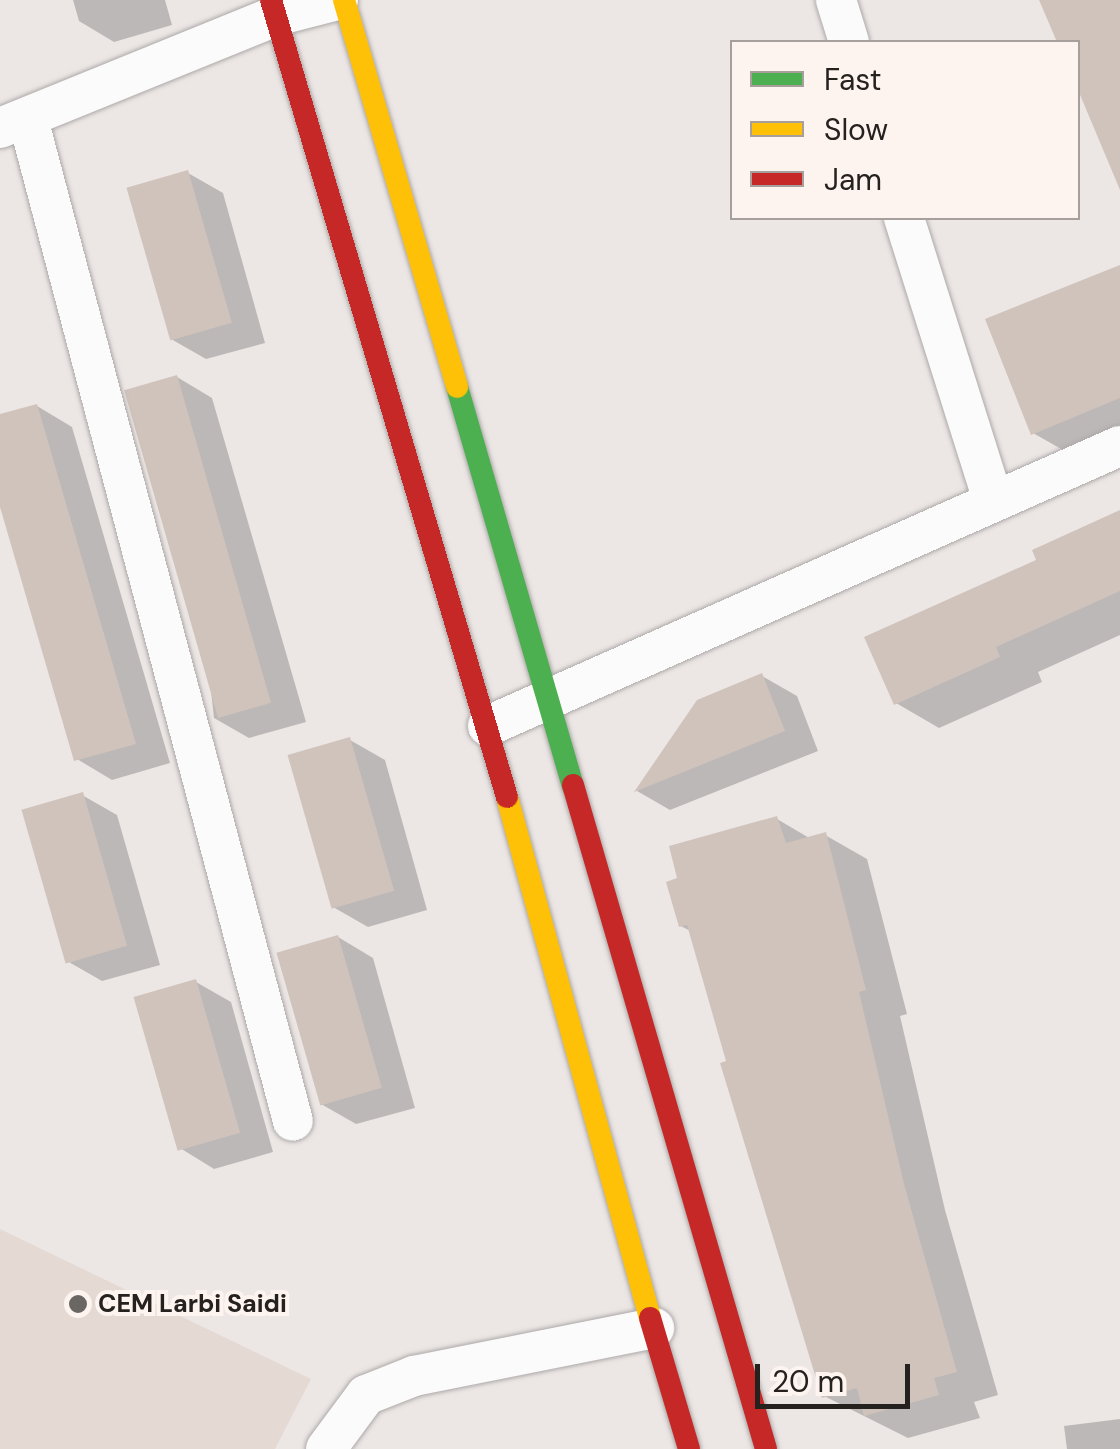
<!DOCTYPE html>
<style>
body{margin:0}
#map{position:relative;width:1120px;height:1449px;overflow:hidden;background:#ece7e5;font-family:"DM Sans",sans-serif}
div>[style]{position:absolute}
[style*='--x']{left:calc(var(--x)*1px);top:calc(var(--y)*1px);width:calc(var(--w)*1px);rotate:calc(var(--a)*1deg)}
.built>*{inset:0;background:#e5d9d4}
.shadow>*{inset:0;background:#0003}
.building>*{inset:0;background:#d0c3bc;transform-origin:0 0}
.roads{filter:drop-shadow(0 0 2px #ada9a8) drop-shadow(0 0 2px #ada9a8)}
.street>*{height:40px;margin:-20px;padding:0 20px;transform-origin:20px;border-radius:20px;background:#fcfbfb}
.fast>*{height:22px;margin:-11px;padding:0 11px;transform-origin:11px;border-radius:11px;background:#4caf50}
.slow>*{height:22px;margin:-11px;padding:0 11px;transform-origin:11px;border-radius:11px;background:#ffc107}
.jam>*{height:22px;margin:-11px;padding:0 11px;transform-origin:11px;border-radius:11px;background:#c62828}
.dots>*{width:28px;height:28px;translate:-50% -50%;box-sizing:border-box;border:5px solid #fdf3ef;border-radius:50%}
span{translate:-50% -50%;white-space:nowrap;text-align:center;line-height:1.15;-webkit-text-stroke:8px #fdf3ef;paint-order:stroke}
.poi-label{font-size:25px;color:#24211f;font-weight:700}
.left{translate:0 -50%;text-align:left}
.legend{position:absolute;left:730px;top:40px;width:350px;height:180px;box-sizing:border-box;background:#fdf3ef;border:2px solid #a69f9c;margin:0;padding:12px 18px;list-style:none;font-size:30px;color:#24211f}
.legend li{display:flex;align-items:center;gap:20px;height:50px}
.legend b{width:50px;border:2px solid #a69f9c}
.scale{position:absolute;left:755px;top:1364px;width:155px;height:45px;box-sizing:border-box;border:5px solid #24211f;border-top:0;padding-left:12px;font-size:30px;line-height:35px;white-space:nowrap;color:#24211f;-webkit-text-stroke:8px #fdf3ef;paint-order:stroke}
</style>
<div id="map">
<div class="built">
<div style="clip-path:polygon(0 1229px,311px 1379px,275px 1449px,0 1449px)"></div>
</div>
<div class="shadow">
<div style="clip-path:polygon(73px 0,165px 0,172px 25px,114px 42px,79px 21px)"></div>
<div style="clip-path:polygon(188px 173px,223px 193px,265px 343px,206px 359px,171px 339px)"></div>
<div style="clip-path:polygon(1120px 268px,1120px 440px,1077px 458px,1033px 433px)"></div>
<div style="clip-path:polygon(177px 377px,212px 398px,306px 722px,249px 738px,214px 718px)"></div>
<div style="clip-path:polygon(37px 406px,72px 427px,170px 763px,112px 780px,77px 759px,0 495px,0 417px)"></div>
<div style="clip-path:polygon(1120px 513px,1120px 635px,1038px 672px,1042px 682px,939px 728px,896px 703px,1040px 561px)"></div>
<div style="clip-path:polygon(762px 676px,797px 696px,818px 751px,670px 810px,637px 791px,699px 702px)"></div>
<div style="clip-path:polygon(350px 740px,385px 760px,427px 910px,368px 927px,333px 907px)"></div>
<div style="clip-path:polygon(82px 795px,117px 815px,160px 965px,102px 981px,67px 961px)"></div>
<div style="clip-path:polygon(777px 819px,811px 839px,825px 835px,867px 859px,907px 1014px,900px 1016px,945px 1210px,998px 1395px,974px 1402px,980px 1418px,908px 1438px,824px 1396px,692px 932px,681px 926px)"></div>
<div style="clip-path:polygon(338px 937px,373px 958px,415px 1108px,356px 1124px,321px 1104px)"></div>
<div style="clip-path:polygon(196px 982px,231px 1002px,273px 1152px,214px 1169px,180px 1148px)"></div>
<div style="clip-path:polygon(1120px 1419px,1120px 1449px,1067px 1449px,1064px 1426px)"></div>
</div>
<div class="building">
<div style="clip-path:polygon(1039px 0,1120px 0,1120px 190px,1078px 90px,1078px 42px,1057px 42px)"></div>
<div style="left:188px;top:170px;width:159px;height:64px;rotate:74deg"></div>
<div style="clip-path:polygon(1120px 265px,1120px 398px,1031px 435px,985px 319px)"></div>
<div style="left:177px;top:375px;width:341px;height:55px;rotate:74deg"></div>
<div style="clip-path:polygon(37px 404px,136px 744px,74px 761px,0 507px,0 414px)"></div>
<div style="clip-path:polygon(1120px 510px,1120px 591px,996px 647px,1000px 657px,894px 705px,864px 637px,1036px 560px,1032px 550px)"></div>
<div style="clip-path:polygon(762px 673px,785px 731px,634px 792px,697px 700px)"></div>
<div style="left:350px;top:737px;width:160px;height:65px;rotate:74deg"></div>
<div style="left:83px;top:792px;width:160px;height:64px;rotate:74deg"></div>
<div style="clip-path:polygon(777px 816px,786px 843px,826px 832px,866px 990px,859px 992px,904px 1184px,957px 1372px,934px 1378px,939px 1395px,864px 1416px,857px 1388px,822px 1398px,720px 1063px,726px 1061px,687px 925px,679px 927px,666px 882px,677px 878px,669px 846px)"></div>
<div style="left:338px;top:935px;width:159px;height:64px;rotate:74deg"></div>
<div style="left:196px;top:979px;width:160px;height:65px;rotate:74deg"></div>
</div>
<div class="roads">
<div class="street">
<div style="--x:836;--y:0;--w:44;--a:72.8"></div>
<div style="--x:28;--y:119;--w:1036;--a:75.19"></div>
<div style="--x:0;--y:128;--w:298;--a:-22.1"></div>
<div style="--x:276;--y:16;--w:64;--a:-14.5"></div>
<div style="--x:904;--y:218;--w:297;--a:72.5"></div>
<div style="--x:488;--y:726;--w:691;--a:-23.9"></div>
<div style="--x:326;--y:1449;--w:67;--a:-53.5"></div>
<div style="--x:366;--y:1395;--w:52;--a:-21.6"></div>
<div style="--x:414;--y:1376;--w:245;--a:-11.3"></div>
</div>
<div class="fast">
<div style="--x:457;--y:387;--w:415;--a:73.8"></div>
</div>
<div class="slow">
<div style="--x:344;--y:0;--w:403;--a:73.7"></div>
<div style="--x:507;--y:797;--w:540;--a:74.65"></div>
</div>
<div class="jam">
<div style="--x:271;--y:0;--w:831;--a:73.51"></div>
<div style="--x:573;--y:785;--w:691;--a:73.79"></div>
<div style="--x:650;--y:1318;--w:137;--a:73.4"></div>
</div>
</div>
<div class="dots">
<div style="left:78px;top:1304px;background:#6a6664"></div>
</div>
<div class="poi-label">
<span class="left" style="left:98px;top:1304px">CEM Larbi Saidi</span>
</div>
<ul class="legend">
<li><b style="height:12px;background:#4caf50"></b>Fast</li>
<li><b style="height:12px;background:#ffc107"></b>Slow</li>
<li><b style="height:12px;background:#c62828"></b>Jam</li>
</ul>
<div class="scale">20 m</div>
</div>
